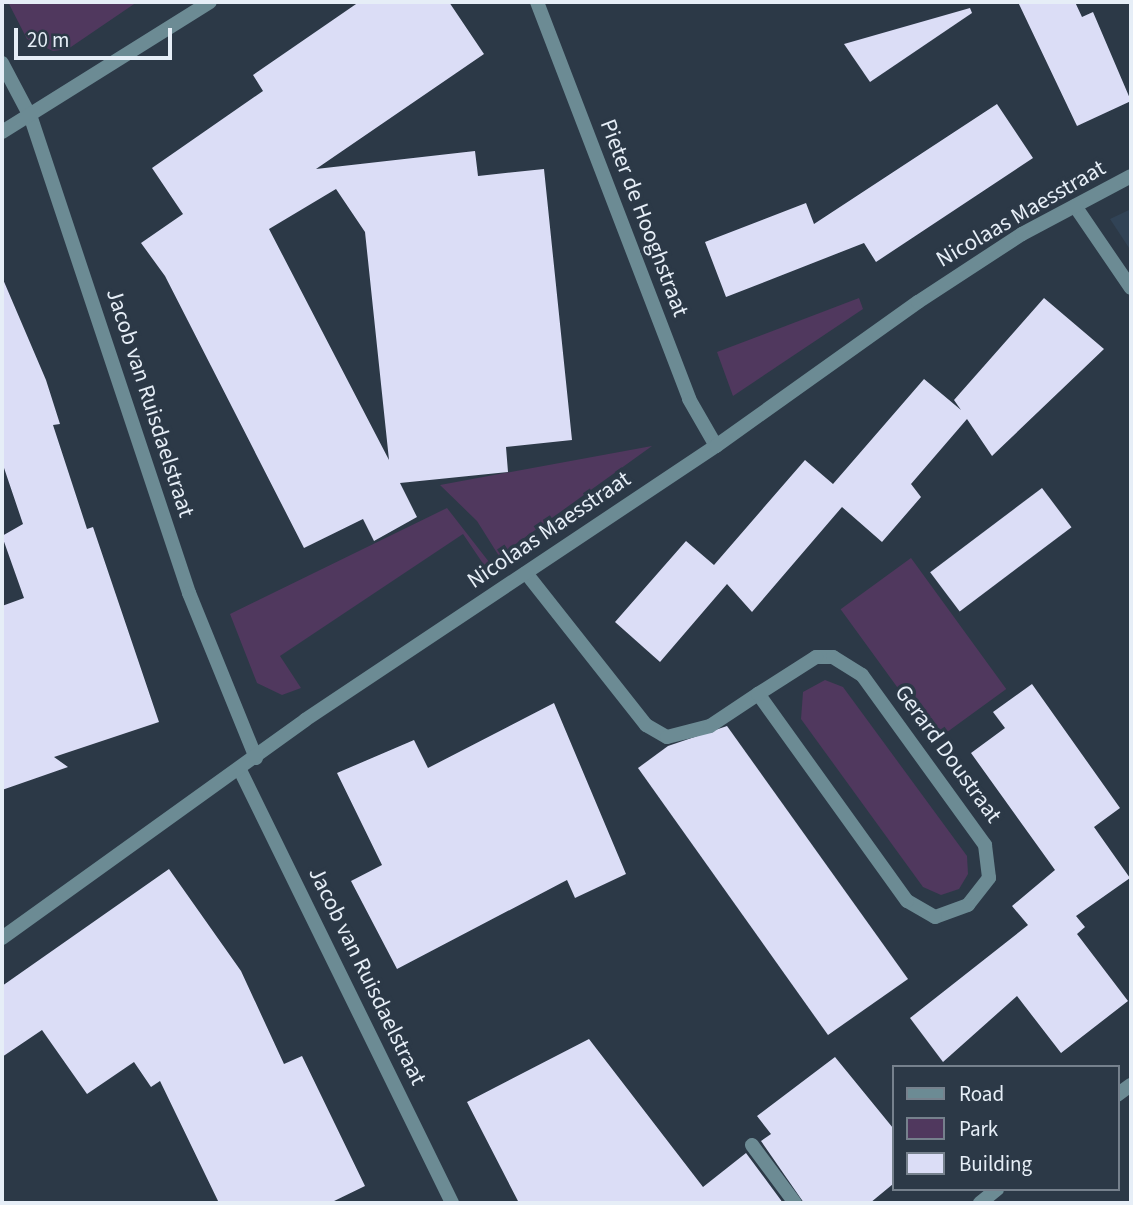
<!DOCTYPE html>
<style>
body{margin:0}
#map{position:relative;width:1133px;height:1205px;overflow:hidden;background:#2c3947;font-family:"Source Sans 3",sans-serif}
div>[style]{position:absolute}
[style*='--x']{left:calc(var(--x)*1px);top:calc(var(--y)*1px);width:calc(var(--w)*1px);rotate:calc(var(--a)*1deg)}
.built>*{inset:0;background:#314356}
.green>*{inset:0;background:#50385e;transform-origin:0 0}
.building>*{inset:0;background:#dbddf6;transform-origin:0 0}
.service>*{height:14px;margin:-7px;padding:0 7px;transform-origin:7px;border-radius:7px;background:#6c8b94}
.minor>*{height:14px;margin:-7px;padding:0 7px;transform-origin:7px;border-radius:7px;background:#6c8b94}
.tertiary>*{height:14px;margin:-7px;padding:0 7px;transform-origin:7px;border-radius:7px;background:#6c8b94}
span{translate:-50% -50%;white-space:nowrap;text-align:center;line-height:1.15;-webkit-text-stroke:7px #2c3947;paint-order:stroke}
.street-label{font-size:23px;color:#e6eef7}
.frame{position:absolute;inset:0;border:4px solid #e6eef7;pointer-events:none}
.legend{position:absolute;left:892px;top:1065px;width:228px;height:126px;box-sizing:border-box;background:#2c3947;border:2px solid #76818d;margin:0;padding:9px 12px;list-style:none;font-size:21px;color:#e6eef7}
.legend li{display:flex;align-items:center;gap:14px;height:35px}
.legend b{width:35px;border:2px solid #76818d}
.scale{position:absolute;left:14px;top:28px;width:158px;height:32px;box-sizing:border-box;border:4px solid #e6eef7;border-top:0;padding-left:9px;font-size:21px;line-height:24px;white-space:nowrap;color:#e6eef7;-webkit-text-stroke:5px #2c3947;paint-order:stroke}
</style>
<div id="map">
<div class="built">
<div style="clip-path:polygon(1131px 209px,1131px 251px,1110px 219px)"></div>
</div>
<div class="green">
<div style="clip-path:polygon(8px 2px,137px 2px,68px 49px,53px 51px,27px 39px)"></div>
<div style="clip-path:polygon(859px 298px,863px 309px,733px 396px,717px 352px)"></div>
<div style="clip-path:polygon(652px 446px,499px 556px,477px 521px,440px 485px)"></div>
<div style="clip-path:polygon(447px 508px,489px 562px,484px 565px,463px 534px,280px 656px,301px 688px,282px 695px,257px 683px,230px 614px)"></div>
<div style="left:911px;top:558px;width:162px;height:87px;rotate:54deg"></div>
<div style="clip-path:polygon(825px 680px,843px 687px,967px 856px,968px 874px,959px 889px,941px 895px,923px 887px,801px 719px,803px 692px)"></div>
</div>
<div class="building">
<div style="clip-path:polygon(evenodd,359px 2px,449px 2px,484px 54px,316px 169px,475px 151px,478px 176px,544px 169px,572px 440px,506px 447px,508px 472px,400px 483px,417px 517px,374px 541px,363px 519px,304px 548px,165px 276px,141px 243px,183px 214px,152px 168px,263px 91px,253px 75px,359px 2px,336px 189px,365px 232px,389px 460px,269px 229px,336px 189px)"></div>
<div style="clip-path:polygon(1018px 2px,1075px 2px,1082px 17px,1093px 12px,1131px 101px,1077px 126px)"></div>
<div style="clip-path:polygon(970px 8px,972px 13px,870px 82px,844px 44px)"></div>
<div style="clip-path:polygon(997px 104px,1033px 158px,876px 262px,864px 243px,726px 297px,705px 242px,806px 203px,814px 224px)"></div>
<div style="clip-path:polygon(2px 277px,46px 380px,60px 424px,53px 425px,87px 529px,93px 527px,159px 722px,54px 757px,68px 767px,2px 790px,2px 606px,24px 598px,2px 536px,23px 524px,2px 462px)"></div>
<div style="clip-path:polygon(1044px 298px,1104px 349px,992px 456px,967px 419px,911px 484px,921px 497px,882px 542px,842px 507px,752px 612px,727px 584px,660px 662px,615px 622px,686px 541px,714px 565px,805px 460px,833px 484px,924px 379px,961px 410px,954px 400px)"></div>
<div style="left:1042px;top:488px;width:49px;height:140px;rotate:53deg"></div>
<div style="clip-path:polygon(1032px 684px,1120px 808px,1094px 827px,1130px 878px,1076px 916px,1085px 927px,1077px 934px,1128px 1001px,1061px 1053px,1017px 996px,943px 1062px,910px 1018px,1028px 925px,1012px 906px,1055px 870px,971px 753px,1005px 728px,993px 712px)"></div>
<div style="clip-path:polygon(554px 703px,626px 874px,575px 898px,567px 880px,397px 969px,351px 881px,382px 865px,337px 773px,414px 740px,428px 768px)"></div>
<div style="clip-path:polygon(727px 726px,908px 979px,828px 1035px,638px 768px,668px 746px)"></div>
<div style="clip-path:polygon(169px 869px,241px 971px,284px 1064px,302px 1056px,365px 1186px,330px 1203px,219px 1203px,160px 1081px,151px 1087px,134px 1062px,87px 1094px,42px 1030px,2px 1057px,2px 986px)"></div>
<div style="clip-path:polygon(589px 1039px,703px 1187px,746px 1153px,783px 1203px,519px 1203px,467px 1102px)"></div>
<div style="clip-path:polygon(835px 1057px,893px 1128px,893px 1184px,870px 1203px,804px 1203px,761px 1141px,771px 1134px,757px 1116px)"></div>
</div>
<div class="service">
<div style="--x:1075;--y:206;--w:99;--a:55.7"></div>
<div style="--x:752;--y:1145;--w:72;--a:53.4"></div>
</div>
<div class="minor">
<div style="--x:537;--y:2;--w:425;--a:69"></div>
<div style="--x:689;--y:399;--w:54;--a:60.1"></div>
<div style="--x:2;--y:63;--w:62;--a:62.2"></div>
<div style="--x:31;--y:118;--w:501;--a:71.6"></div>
<div style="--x:189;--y:593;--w:178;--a:67.9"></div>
<div style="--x:2;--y:132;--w:245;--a:-32"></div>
<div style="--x:526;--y:573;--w:194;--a:51.7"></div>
<div style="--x:646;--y:725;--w:24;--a:30"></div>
<div style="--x:667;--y:737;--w:44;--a:-14.3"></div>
<div style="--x:710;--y:726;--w:58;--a:-33.7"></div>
<div style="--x:816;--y:657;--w:17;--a:0"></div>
<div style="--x:833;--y:657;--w:34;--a:32"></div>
<div style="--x:862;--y:675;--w:210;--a:54.1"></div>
<div style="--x:985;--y:845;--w:33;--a:83"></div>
<div style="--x:989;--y:878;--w:34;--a:128"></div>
<div style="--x:968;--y:905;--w:35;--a:160"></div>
<div style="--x:935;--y:917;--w:32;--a:-150"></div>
<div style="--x:907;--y:901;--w:255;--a:-125.7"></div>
<div style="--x:758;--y:694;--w:69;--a:-32.5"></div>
<div style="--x:240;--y:770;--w:482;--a:63.9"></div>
<div style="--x:2;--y:938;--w:373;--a:-35.7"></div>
<div style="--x:305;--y:720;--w:494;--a:-33.7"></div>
<div style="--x:716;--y:446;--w:248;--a:-35.5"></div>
<div style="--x:918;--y:302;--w:124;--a:-33.2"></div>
<div style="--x:1022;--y:234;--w:123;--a:-28"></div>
</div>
<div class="tertiary">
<div style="--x:1117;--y:1095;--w:17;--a:-36"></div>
<div style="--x:980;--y:1203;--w:22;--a:-39"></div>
</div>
<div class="street-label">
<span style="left:1021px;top:214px;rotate:-30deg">Nicolaas Maesstraat</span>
<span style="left:644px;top:218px;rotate:69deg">Pieter de Hooghstraat</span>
<span style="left:150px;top:403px;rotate:72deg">Jacob van Ruisdaelstraat</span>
<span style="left:549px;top:530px;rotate:-34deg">Nicolaas Maesstraat</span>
<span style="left:948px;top:754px;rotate:54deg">Gerard Doustraat</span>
<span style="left:367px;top:976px;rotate:64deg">Jacob van Ruisdaelstraat</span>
</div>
<div class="frame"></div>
<ul class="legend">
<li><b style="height:9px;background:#6c8b94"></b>Road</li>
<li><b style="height:19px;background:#50385e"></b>Park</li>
<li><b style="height:19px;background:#dbddf6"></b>Building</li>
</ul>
<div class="scale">20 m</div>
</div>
